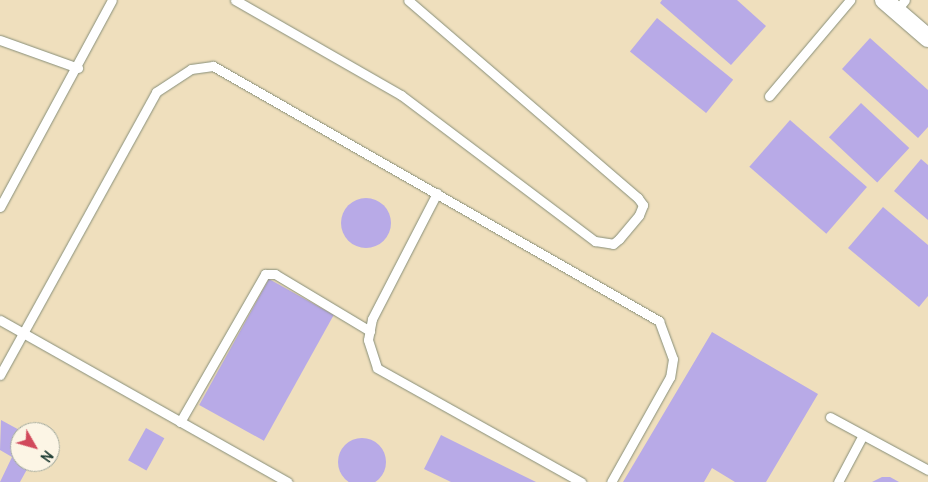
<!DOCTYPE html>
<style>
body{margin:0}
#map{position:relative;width:928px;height:482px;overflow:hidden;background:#efdfbd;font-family:Pangolin,sans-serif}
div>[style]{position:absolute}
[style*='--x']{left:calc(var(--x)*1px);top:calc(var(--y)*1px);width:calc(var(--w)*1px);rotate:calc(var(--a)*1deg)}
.building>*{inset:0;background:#b8aae7;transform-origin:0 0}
.round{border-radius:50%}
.roads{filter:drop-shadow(0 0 1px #878e78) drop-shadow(0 0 1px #878e78)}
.lane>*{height:9px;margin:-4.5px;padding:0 4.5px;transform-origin:4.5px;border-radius:4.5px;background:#fff}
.street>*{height:18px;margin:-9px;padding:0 9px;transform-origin:9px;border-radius:9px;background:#fff}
span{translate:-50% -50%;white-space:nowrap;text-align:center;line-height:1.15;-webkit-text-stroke:4.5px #fcf5e5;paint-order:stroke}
.north{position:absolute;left:10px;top:422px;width:50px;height:50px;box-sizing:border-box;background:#fcf5e5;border:1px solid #a4ab9e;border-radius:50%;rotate:128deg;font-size:14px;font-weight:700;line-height:20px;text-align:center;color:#1f3d34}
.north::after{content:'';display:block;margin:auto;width:18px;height:22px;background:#d1495b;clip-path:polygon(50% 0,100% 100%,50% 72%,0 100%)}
</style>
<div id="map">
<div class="building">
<div style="clip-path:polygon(662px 0,737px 0,766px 26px,731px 65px,660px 3px)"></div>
<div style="left:657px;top:18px;width:98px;height:43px;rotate:39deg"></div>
<div style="clip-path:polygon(870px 38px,928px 90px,928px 127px,918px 138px,842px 69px)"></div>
<div style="left:861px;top:103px;width:66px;height:47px;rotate:43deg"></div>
<div style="left:790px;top:120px;width:102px;height:62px;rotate:41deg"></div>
<div style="clip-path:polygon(921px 159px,928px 165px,928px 220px,894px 191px)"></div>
<div class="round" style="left:341px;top:198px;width:50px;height:50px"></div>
<div style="clip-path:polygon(883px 207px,928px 245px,928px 296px,919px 307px,848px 248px)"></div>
<div style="left:269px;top:279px;width:74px;height:144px;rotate:29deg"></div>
<div style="clip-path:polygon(712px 332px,818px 394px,766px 482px,735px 482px,712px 468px,704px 482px,623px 482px)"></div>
<div style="clip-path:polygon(1px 420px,23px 432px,20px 462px,31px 462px,20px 482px,0 482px,12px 457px,0 450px)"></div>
<div style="left:146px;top:428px;width:21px;height:37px;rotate:29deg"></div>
<div style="clip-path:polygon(441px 435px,536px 482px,451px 482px,424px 469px)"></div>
<div class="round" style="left:338px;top:438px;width:48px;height:48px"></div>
<div style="clip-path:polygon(890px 477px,899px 482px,872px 482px,882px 477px)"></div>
</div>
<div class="roads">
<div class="lane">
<div style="--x:235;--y:0;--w:191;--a:29.8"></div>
<div style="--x:401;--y:95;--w:243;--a:37"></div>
<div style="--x:595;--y:241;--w:18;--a:9"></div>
<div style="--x:613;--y:244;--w:8;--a:-40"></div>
<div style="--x:619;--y:239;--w:31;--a:-50"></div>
<div style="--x:639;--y:215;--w:11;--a:-68"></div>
<div style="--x:643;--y:205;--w:9;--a:-126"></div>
<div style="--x:638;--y:198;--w:303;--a:-139.3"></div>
<div style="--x:896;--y:11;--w:14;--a:-51"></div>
<div style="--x:0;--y:40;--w:83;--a:19.7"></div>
<div style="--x:769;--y:96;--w:126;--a:-49.8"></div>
<div style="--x:437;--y:193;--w:142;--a:117.3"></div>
<div style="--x:372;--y:319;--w:21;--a:101"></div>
<div style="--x:368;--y:340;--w:29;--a:72"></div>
<div style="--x:377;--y:368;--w:234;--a:29.2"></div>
<div style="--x:0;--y:207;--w:235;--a:-61.6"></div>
<div style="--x:0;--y:320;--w:330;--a:29.4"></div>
<div style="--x:0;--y:375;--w:323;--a:-61.1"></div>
<div style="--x:156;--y:92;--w:42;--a:-33.3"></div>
<div style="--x:191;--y:69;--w:22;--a:-8"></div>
<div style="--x:213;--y:66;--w:514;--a:29.76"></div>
<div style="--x:659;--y:321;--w:40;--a:69.8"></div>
<div style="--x:673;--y:359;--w:18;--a:99"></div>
<div style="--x:670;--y:377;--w:120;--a:119.3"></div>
<div style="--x:830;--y:417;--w:111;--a:28.4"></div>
<div style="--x:180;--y:422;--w:171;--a:-60.1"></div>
<div style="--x:265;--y:274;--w:10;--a:0"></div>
<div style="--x:275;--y:274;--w:111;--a:31"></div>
<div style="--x:838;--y:482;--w:53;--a:-62"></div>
</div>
<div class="street">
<div style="--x:884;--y:0;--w:58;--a:40.8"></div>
</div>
</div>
<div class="north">N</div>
</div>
